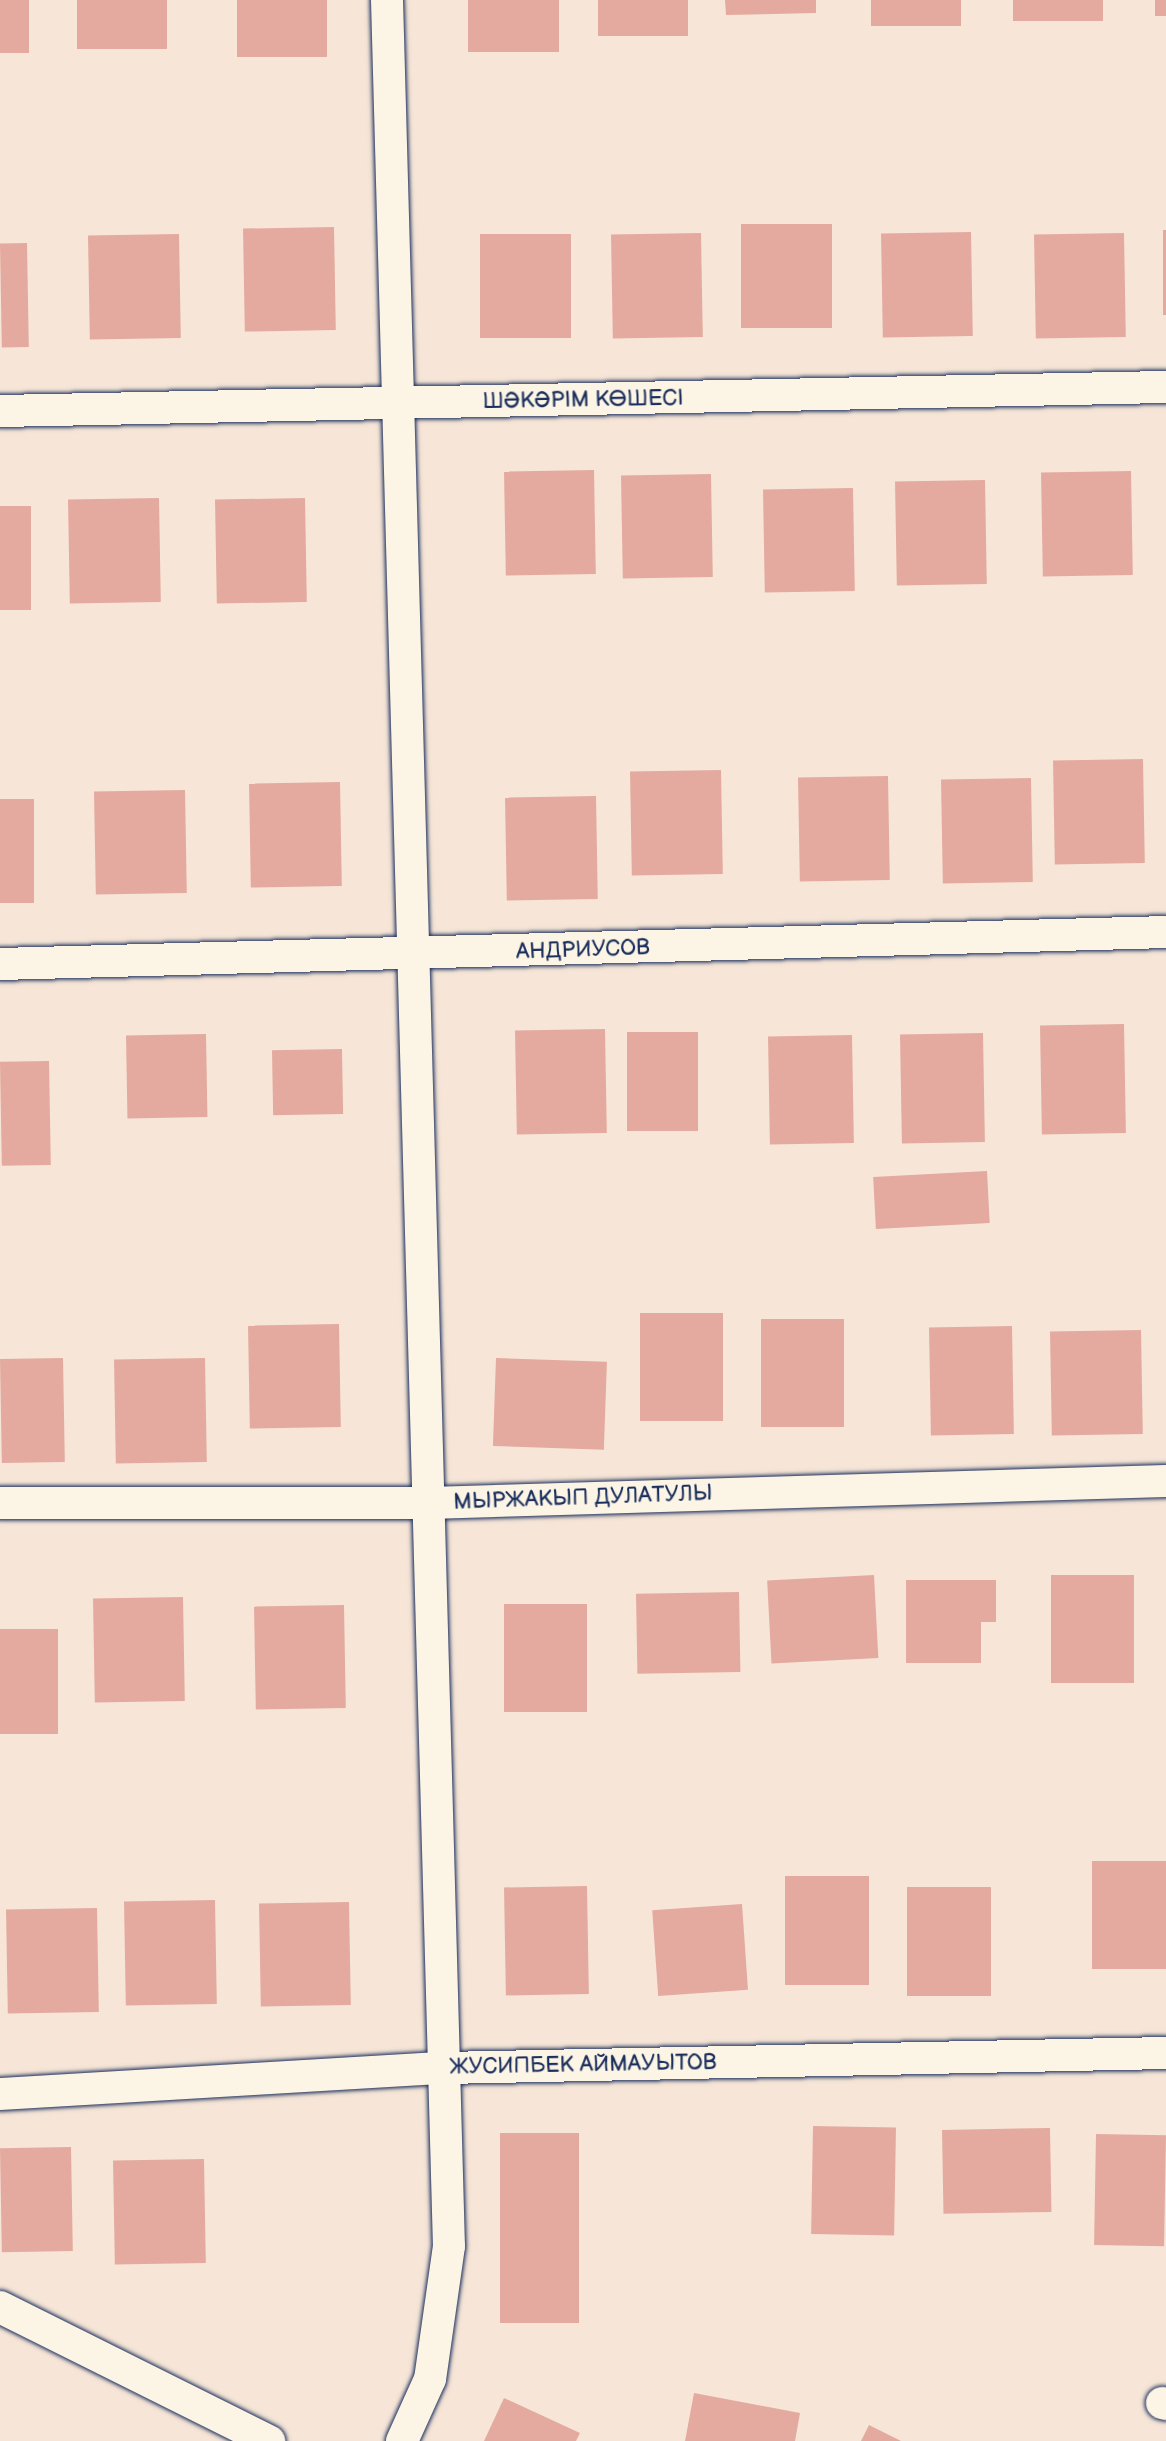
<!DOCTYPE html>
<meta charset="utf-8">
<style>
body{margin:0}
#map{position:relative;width:1166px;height:2441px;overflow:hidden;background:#f7e6d7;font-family:"Balsamiq Sans",sans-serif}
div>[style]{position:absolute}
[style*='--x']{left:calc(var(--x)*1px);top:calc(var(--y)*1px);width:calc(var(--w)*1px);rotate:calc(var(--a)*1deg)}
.building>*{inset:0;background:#e4aaa0;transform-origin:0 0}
.roads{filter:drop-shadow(0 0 2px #1b2f5e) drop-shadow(0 0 2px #1b2f5e)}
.minor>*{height:32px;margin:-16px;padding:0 16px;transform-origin:16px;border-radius:16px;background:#fcf5e5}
span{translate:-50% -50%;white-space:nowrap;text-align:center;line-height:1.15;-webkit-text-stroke:6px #fcf5e5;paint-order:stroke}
.street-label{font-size:22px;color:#1b2f5e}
</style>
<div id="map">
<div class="building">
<div style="left:0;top:0;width:29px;height:53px"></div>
<div style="left:77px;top:0;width:90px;height:49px"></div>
<div style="left:237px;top:0;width:90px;height:57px"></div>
<div style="left:468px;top:0;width:91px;height:52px"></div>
<div style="left:598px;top:0;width:90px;height:36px"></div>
<div style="clip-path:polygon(725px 0,816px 0,816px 13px,726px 15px)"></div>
<div style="left:871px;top:0;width:90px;height:26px"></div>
<div style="left:1013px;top:0;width:90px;height:21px"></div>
<div style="left:1155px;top:0;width:11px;height:16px"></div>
<div style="left:832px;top:224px;width:104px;height:91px;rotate:90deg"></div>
<div style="left:334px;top:227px;width:103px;height:91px;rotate:89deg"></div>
<div style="left:1163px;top:230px;width:3px;height:85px"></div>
<div style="left:971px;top:232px;width:104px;height:90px;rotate:89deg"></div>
<div style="left:701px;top:233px;width:104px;height:90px;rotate:89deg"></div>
<div style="left:1124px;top:233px;width:104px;height:90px;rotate:89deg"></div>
<div style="left:179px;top:234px;width:104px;height:91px;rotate:89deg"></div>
<div style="left:571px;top:234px;width:104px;height:91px;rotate:90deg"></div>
<div style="left:27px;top:243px;width:104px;height:27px;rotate:89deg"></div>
<div style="left:594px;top:470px;width:104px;height:90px;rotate:89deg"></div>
<div style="left:1131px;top:471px;width:104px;height:90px;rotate:89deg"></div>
<div style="left:711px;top:474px;width:103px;height:90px;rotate:89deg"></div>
<div style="left:985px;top:480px;width:104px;height:90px;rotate:89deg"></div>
<div style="left:853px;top:488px;width:103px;height:90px;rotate:89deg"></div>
<div style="left:159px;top:498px;width:104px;height:91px;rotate:89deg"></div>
<div style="left:305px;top:498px;width:104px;height:90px;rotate:89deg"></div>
<div style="left:0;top:506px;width:31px;height:104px"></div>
<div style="left:1143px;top:759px;width:104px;height:90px;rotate:89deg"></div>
<div style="left:721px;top:770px;width:104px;height:91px;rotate:89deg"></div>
<div style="left:888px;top:776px;width:104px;height:90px;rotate:89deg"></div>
<div style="left:1031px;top:778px;width:104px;height:90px;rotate:89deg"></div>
<div style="left:340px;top:782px;width:104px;height:91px;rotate:89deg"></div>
<div style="left:185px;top:790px;width:103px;height:91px;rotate:89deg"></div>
<div style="left:596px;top:796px;width:103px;height:91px;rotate:89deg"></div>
<div style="left:0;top:799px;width:34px;height:104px"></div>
<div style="left:1124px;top:1024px;width:109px;height:84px;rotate:89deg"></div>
<div style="left:605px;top:1029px;width:104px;height:90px;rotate:89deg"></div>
<div style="left:627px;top:1032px;width:71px;height:99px"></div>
<div style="left:983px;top:1033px;width:109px;height:83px;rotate:89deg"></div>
<div style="left:206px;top:1034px;width:83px;height:80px;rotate:89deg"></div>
<div style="left:852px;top:1035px;width:108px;height:84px;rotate:89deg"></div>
<div style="left:342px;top:1049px;width:65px;height:70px;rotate:89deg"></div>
<div style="left:49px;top:1061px;width:104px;height:49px;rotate:89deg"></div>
<div style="left:987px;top:1171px;width:52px;height:114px;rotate:87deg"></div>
<div style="left:640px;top:1313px;width:83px;height:108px"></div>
<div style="left:844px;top:1319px;width:108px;height:83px;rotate:90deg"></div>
<div style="left:339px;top:1324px;width:103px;height:91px;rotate:89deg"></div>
<div style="left:1012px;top:1326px;width:108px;height:83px;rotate:89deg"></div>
<div style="left:1141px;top:1330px;width:104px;height:91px;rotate:89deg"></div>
<div style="left:63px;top:1358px;width:104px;height:63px;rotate:89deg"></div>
<div style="left:205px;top:1358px;width:104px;height:91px;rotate:89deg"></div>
<div style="left:496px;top:1358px;width:111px;height:88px;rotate:2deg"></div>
<div style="left:874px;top:1575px;width:83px;height:107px;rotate:87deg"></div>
<div style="left:1051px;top:1575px;width:83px;height:108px"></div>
<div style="clip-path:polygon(906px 1580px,996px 1580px,996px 1622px,981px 1622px,981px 1663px,906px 1663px)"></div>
<div style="left:739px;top:1592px;width:80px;height:103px;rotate:89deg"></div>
<div style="left:183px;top:1597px;width:104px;height:90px;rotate:89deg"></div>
<div style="left:504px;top:1604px;width:83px;height:108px"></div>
<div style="left:344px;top:1605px;width:103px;height:90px;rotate:89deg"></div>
<div style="left:0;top:1629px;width:58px;height:105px"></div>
<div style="left:1166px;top:1861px;width:108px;height:74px;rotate:90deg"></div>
<div style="left:785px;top:1876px;width:84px;height:109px"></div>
<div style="left:587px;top:1886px;width:108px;height:83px;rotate:89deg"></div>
<div style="left:991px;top:1887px;width:109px;height:84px;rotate:90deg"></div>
<div style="left:215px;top:1900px;width:104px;height:91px;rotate:89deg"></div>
<div style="left:349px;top:1902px;width:103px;height:90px;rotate:89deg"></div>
<div style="left:742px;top:1904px;width:86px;height:90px;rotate:86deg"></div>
<div style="left:97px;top:1908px;width:104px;height:91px;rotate:89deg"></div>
<div style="left:813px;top:2126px;width:83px;height:108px;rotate:1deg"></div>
<div style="left:1050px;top:2128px;width:84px;height:108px;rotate:89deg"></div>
<div style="left:579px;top:2133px;width:190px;height:79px;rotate:90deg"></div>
<div style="left:1096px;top:2134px;width:70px;height:111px;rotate:1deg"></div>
<div style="left:71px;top:2147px;width:104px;height:71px;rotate:89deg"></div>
<div style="left:204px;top:2159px;width:104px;height:91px;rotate:89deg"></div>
<div style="clip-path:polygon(694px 2393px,800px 2413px,795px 2441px,685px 2441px)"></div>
<div style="clip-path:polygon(504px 2398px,580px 2433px,576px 2441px,484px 2441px)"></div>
<div style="clip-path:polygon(869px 2425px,901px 2441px,861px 2441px)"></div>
</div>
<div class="roads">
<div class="minor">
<div style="--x:387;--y:0;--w:2247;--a:88.42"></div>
<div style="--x:449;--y:2246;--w:134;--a:98.1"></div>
<div style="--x:430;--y:2379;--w:68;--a:114.3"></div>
<div style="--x:0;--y:411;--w:1166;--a:-1.18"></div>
<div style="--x:0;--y:964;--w:1166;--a:-1.57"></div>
<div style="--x:0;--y:1503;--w:429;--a:0"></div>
<div style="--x:429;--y:1503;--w:737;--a:-1.71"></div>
<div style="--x:0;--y:2094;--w:445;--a:-3.4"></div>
<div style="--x:444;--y:2068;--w:722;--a:-1.19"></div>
<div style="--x:0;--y:2307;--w:301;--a:26.5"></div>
<div style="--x:1162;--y:2403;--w:4;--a:14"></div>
</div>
</div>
<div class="street-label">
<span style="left:583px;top:400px;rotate:-1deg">ШӘКӘРІМ КӨШЕСІ</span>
<span style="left:583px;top:950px;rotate:-2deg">АНДРИУСОВ</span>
<span style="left:583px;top:1498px;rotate:-2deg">МЫРЖАКЫП ДУЛАТУЛЫ</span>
<span style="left:583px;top:2065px;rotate:-1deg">ЖУСИПБЕК АЙМАУЫТОВ</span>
</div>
</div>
